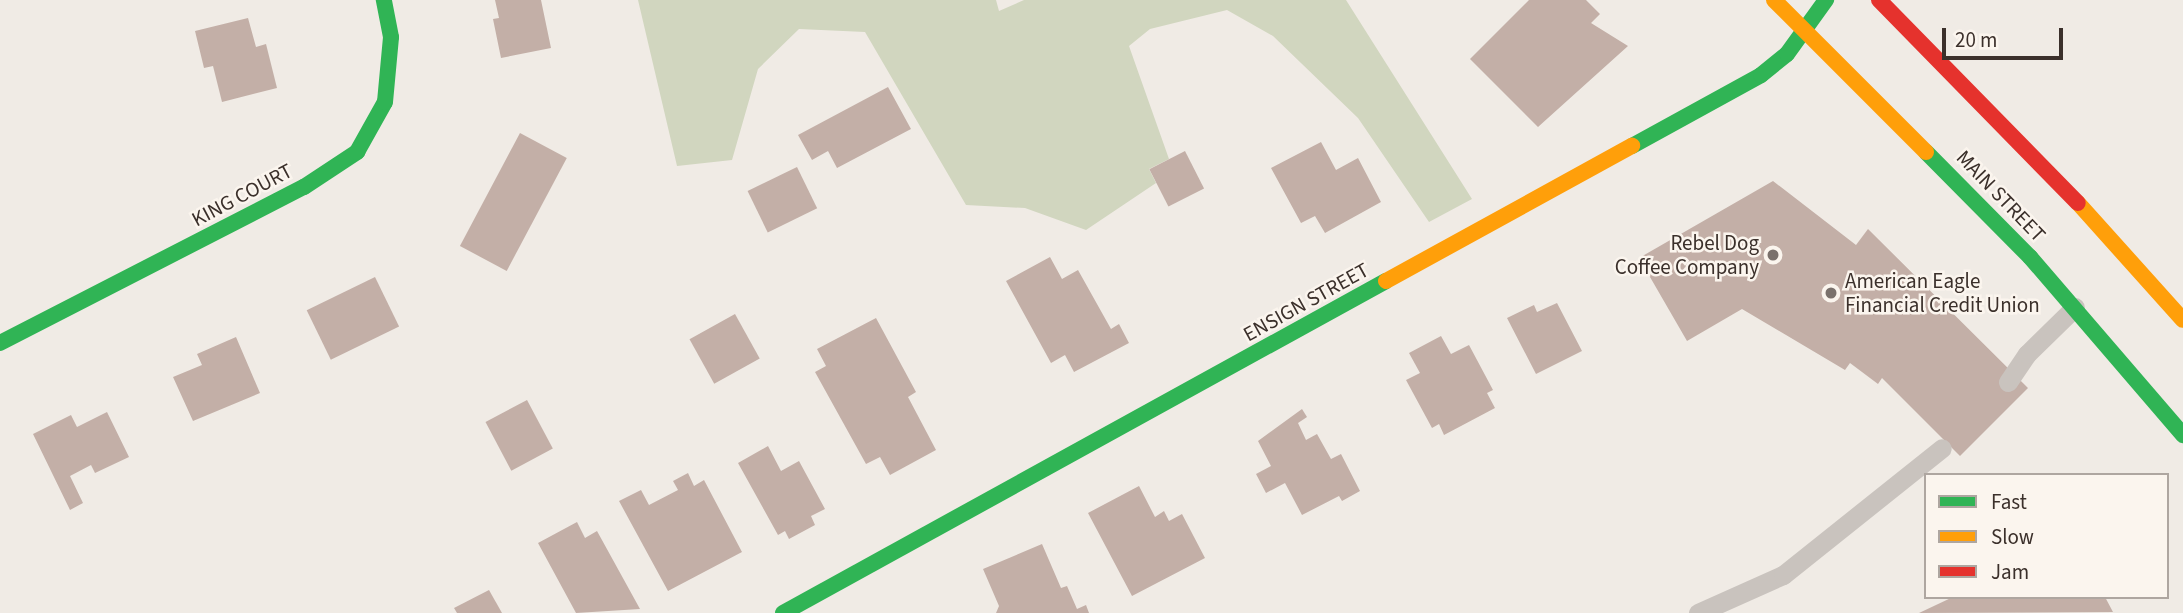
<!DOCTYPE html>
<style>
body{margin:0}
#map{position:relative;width:2183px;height:613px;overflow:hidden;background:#f0ebe5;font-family:"Source Sans 3",sans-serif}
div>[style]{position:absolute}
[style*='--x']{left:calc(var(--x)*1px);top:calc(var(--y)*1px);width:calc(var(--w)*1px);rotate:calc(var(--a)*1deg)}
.green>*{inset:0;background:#d1d6bf}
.building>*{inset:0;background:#c3afa7;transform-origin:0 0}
.lane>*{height:19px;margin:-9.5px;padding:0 9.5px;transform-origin:9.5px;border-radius:9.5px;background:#c9c3be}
.fast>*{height:16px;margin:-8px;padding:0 8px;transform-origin:8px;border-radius:8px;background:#30b455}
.slow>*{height:16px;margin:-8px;padding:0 8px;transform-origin:8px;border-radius:8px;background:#ff9f0a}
.jam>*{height:16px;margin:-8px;padding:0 8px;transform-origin:8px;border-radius:8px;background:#e5322d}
.dots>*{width:19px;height:19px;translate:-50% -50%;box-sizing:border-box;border:4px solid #fbf5ee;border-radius:50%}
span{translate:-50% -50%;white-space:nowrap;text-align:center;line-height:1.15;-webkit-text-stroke:5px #fbf5ee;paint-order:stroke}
.street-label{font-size:21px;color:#3b302b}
.poi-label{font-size:21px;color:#3b302b}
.right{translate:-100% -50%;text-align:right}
.left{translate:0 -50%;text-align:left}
.legend{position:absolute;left:1924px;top:473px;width:245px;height:126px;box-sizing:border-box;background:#fbf5ee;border:2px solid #aea6a0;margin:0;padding:9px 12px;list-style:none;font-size:21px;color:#3b302b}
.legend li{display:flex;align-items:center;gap:14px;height:35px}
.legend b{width:35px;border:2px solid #aea6a0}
.scale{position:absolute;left:1942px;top:28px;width:121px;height:32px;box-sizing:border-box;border:4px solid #3b302b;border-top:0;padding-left:9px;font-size:21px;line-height:24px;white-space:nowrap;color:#3b302b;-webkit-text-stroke:5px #fbf5ee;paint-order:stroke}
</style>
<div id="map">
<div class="green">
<div style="clip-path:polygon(638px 0,996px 0,999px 11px,1024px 0,1346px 0,1472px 199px,1429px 222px,1358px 118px,1273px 36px,1227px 10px,1150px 29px,1129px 46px,1169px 159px,1149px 169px,1156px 183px,1086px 230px,1025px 208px,966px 205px,865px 32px,799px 29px,758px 69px,732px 160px,677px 166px)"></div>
</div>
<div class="building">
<div style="clip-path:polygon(495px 0,541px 0,551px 48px,501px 58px,493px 19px,499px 18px)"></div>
<div style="clip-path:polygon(1529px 0,1586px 0,1600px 14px,1591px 23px,1628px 46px,1538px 127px,1470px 59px)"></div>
<div style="clip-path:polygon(248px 18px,256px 47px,266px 44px,277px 88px,222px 102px,213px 66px,204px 68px,195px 31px)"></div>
<div style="clip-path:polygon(888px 87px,911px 129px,837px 168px,828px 151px,812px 160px,798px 135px)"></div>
<div style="left:520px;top:133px;width:53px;height:128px;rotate:28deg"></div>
<div style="clip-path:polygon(1321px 142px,1336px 170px,1358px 158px,1381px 202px,1325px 233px,1315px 216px,1301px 223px,1271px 168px)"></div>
<div style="left:1185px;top:151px;width:42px;height:40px;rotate:63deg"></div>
<div style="left:797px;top:167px;width:46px;height:55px;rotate:64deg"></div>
<div style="clip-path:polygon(1773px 181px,1856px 245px,1868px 229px,2028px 388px,1960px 456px,1882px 378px,1878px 384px,1850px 363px,1845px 370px,1742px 309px,1687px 341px,1639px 258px)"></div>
<div style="clip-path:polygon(1050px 257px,1062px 279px,1078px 270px,1111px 329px,1119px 324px,1129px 343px,1074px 372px,1065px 355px,1051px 363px,1006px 281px)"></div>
<div style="left:375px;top:277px;width:55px;height:76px;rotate:64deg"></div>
<div style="clip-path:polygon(1557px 303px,1582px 351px,1536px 374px,1507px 318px,1534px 305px,1537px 312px)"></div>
<div style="left:735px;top:314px;width:51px;height:52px;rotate:61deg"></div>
<div style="clip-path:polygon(876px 318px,916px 392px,908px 397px,936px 450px,890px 475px,880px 457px,866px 464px,815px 372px,826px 366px,817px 349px)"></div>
<div style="clip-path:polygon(1441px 336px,1451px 354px,1469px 345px,1493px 390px,1487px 393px,1495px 408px,1444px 435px,1439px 424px,1432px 428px,1406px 380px,1420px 373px,1409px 353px)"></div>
<div style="clip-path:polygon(236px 337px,260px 393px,193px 421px,173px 377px,202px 365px,197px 354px)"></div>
<div style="left:527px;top:400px;width:55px;height:47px;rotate:62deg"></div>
<div style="clip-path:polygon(1302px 409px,1307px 417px,1298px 423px,1306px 440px,1317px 434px,1331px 459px,1341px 454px,1360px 491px,1342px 501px,1339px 496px,1302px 515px,1285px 483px,1266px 493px,1256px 474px,1271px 466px,1258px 441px)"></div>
<div style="clip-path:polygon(107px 412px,129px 457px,95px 473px,91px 465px,70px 476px,83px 503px,70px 510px,33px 434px,71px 415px,77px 427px)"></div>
<div style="clip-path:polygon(768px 446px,781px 471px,799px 461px,825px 509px,811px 516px,815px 525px,789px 539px,785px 531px,778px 535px,738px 463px)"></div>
<div style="clip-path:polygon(688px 473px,694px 486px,704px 480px,742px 552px,668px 591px,619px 501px,641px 490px,649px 505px,678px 490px,673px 481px)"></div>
<div style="clip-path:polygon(1139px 486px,1155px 517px,1164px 511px,1169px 521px,1182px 514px,1205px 558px,1132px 596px,1088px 513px)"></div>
<div style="clip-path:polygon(577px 522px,585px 538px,597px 531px,640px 609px,576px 613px,538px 543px)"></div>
<div style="clip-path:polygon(1042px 544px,1061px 588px,1067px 586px,1077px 609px,1086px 605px,1089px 613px,996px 613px,999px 606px,983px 569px)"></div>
<div style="clip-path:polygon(489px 590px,502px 613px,457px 613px,454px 608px)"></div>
<div style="clip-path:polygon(1953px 597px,2105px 597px,2113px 612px,1919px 613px)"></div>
</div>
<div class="lane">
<div style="--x:2008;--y:382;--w:34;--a:-56"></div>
<div style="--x:2027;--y:354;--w:67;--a:-44.4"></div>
<div style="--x:1698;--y:613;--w:93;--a:-24.1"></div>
<div style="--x:1783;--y:575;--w:203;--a:-38.6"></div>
</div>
<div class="fast">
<div style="--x:1632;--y:146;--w:147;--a:-28.8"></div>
<div style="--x:1761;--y:75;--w:33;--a:-39"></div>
<div style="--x:1787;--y:54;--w:67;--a:-54.2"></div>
<div style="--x:1926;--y:152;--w:148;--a:45.3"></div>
<div style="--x:2030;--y:257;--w:235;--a:49.3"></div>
<div style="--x:0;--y:343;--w:342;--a:-27.2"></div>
<div style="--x:304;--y:187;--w:64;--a:-33.4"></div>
<div style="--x:357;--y:152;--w:57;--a:-60.8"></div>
<div style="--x:385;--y:102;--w:65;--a:-84.7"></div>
<div style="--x:391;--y:37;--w:38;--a:-101"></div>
<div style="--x:783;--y:613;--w:688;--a:-28.84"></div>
</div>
<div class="slow">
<div style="--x:1774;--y:0;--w:215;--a:45"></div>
<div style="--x:2078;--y:203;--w:157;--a:48.1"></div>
<div style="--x:1386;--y:281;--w:281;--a:-28.8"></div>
</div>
<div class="jam">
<div style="--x:1879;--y:0;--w:284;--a:45.6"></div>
</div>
<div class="dots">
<div style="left:1773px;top:255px;background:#7a716c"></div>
<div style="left:1831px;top:293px;background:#7a716c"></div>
</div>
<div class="street-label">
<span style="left:242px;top:195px;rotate:-28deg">KING COURT</span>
<span style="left:2001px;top:196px;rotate:46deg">MAIN STREET</span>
<span style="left:1306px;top:302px;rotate:-29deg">ENSIGN STREET</span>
</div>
<div class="poi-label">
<span class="right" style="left:1759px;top:255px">Rebel Dog<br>Coffee Company</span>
<span class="left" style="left:1845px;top:293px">American Eagle<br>Financial Credit Union</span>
</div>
<ul class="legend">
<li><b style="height:9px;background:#30b455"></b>Fast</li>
<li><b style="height:9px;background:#ff9f0a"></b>Slow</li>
<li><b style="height:9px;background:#e5322d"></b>Jam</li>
</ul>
<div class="scale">20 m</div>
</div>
